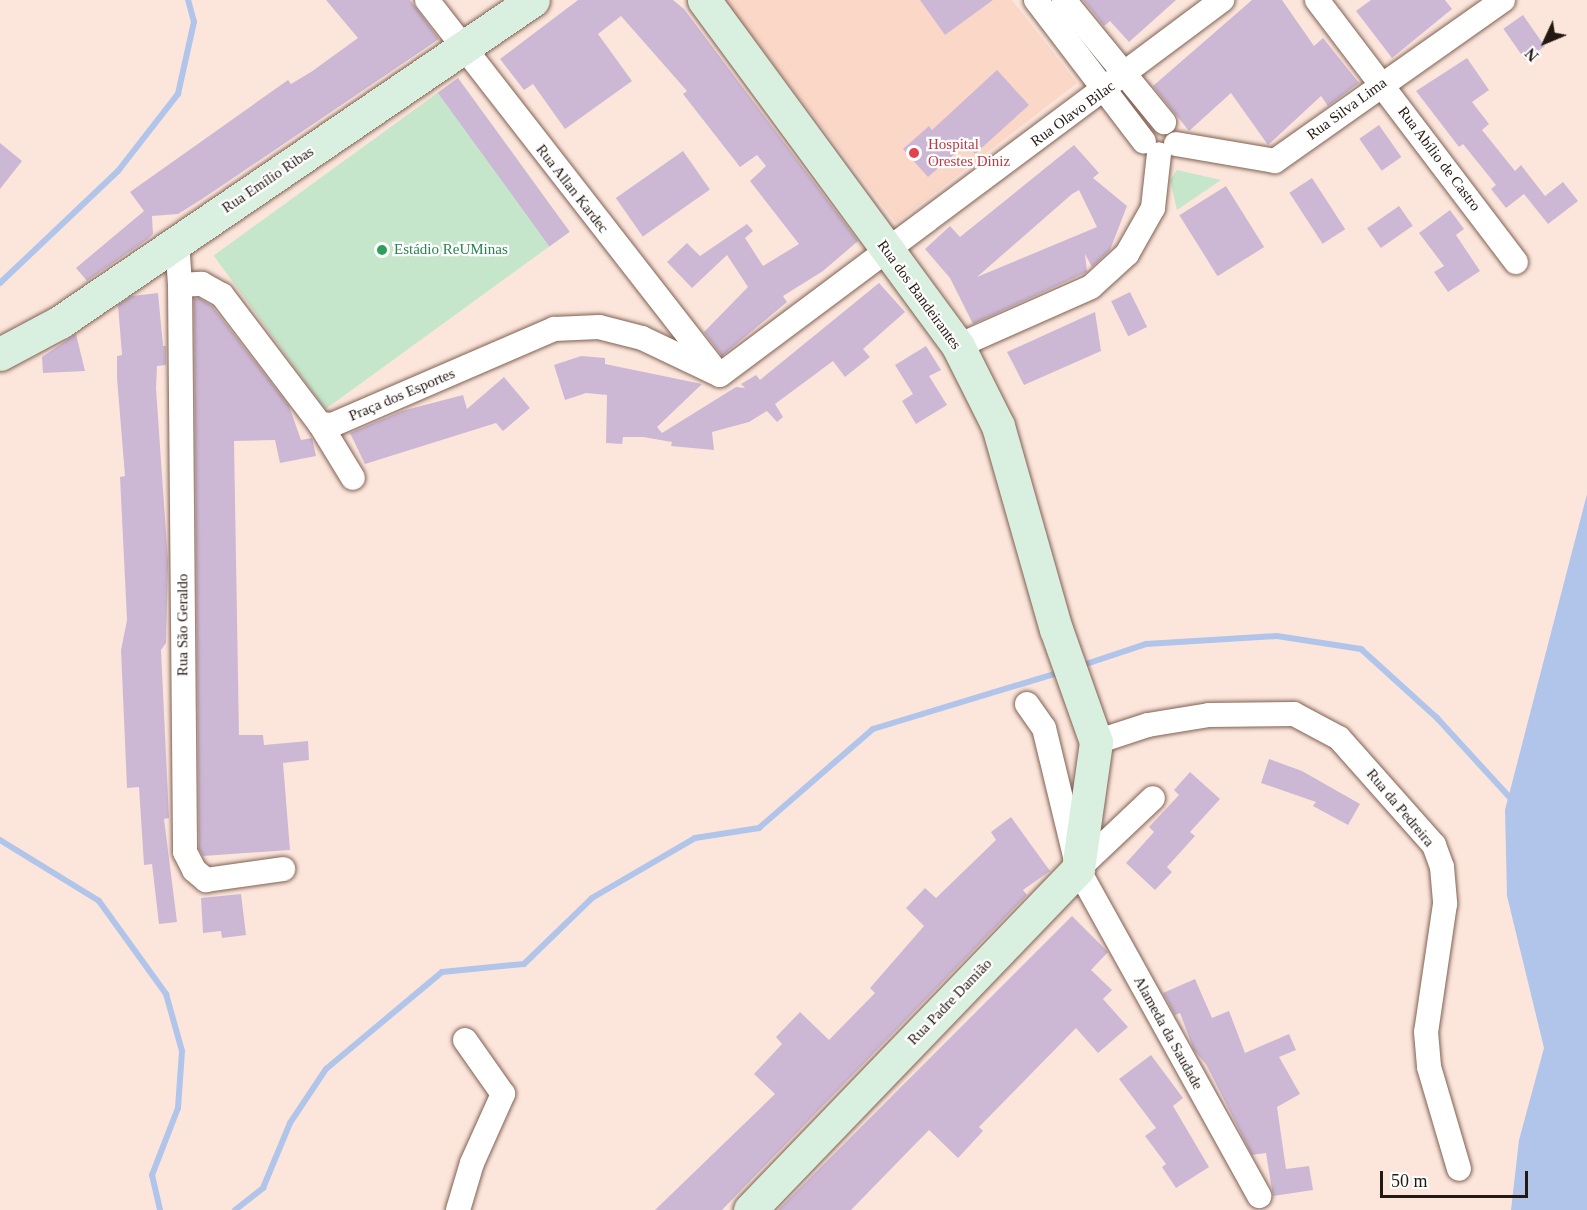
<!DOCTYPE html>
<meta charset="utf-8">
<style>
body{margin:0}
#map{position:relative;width:1587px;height:1210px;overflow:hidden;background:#fce6dc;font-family:"Times New Roman",serif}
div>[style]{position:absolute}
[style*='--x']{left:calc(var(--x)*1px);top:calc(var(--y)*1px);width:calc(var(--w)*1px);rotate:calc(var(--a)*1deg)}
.built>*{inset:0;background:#fad7c7}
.green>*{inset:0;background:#c6e6cc;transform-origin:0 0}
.water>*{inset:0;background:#b1c5eb}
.stream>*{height:6px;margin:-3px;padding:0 3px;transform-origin:3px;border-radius:3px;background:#b1c5eb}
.building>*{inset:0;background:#ccb8d5;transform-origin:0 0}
.roads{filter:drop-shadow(0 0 2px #806153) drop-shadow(0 0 2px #806153)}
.street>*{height:24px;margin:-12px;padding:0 12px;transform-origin:12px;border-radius:12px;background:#fff}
.secondary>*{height:33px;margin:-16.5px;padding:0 16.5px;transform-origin:16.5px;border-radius:16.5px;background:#d9efe0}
.dots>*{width:16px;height:16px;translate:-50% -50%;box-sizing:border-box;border:3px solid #fff;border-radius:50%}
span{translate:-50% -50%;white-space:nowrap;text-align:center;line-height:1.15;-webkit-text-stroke:4.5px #fff;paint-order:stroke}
.street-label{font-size:15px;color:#241812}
.health-label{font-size:15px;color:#be3a42}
.left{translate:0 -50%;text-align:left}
.leisure-label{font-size:15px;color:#27864d}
.north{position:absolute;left:1515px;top:12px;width:60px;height:60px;-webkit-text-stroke:4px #fff;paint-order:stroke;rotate:226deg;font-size:16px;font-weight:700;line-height:24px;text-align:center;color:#241812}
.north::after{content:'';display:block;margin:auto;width:21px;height:27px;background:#241812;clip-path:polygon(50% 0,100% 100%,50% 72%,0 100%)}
.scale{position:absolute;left:1380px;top:1171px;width:148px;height:27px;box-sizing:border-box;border:3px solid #241812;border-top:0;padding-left:8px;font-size:18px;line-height:21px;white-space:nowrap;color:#241812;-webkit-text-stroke:4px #fff;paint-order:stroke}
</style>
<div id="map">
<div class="built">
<div style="clip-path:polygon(724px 0,1012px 0,1077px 83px,896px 223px)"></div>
</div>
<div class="green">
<div style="left:458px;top:78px;width:190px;height:302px;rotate:54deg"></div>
<div style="clip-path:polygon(1177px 170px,1221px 180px,1177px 210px,1170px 180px)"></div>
</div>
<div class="water">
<div style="clip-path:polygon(1587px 494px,1587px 1210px,1511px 1210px,1519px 1140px,1544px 1048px,1507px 896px,1505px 810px)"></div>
</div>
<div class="stream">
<div style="--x:0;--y:283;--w:163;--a:-43.5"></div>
<div style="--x:118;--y:171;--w:98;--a:-52.1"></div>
<div style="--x:178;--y:94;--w:74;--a:-77.5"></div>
<div style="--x:194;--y:22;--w:23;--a:-105"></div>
<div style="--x:1080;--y:666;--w:70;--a:-18.4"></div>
<div style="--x:1146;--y:644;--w:131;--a:-3.5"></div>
<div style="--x:1277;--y:636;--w:85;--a:8.8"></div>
<div style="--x:1361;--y:649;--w:103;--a:42.2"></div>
<div style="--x:1437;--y:718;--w:114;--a:47.5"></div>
<div style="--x:0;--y:840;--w:116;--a:31.6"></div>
<div style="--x:99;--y:901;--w:115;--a:54.2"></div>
<div style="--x:166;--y:994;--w:59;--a:74.3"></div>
<div style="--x:182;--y:1051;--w:57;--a:94"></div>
<div style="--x:178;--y:1108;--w:72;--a:111.2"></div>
<div style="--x:152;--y:1175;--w:36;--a:77"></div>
<div style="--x:235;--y:1210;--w:36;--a:-38"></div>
<div style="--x:263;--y:1188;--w:70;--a:-67.4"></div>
<div style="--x:290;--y:1123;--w:65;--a:-56.3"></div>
<div style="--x:326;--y:1069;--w:151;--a:-39.9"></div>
<div style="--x:442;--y:972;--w:82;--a:-5.6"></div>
<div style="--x:524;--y:964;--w:95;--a:-44.1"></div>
<div style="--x:592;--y:898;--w:119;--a:-30.2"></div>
<div style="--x:695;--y:838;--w:65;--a:-8.9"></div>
<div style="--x:759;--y:828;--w:151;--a:-41"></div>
<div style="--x:873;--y:729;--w:196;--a:-16.9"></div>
</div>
<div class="building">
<div style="clip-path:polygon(326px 0,410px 0,439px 39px,202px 199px,178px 214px,152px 216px,153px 234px,148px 239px,87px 281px,76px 268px,144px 211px,130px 192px,288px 80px,291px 84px,311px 72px,358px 38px)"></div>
<div style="clip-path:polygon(578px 0,673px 0,684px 9px,858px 241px,823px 271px,783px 296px,787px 302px,722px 356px,704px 332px,748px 287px,727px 255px,692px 288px,667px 262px,687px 243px,700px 256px,747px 224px,753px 231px,745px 238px,763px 266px,799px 244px,750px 181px,766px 166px,757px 155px,740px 167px,683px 94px,687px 91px,621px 16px,598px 34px,632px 81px,565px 129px,533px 84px,524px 90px,500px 59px)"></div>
<div style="clip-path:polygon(920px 0,993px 0,945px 35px)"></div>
<div style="clip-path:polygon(1083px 0,1176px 0,1129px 42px,1110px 21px,1104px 26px)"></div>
<div style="clip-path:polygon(1252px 0,1282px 0,1314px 46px,1323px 38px,1359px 83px,1328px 106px,1321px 96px,1268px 145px,1231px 93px,1189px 131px,1153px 86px)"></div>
<div style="clip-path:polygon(1371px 0,1445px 0,1452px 9px,1392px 58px,1356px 11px)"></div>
<div style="left:1523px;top:15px;width:38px;height:24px;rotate:55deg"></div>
<div style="clip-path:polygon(1467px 58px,1489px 90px,1472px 102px,1489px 124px,1482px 130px,1515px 171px,1521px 165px,1545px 196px,1563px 182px,1578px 201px,1548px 224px,1524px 194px,1506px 208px,1491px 189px,1496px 185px,1463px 144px,1459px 147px,1416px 91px)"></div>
<div style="clip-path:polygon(997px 70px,1029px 105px,975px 154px,966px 144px,928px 177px,903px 149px,929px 126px,932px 130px)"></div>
<div style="left:458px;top:78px;width:190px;height:25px;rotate:54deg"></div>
<div style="left:1379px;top:125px;width:39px;height:24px;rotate:55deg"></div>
<div style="clip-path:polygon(0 143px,22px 161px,0 189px)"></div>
<div style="clip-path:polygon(evenodd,1074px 145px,1099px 173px,1093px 178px,1127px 206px,1110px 250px,1092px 267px,1085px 254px,1087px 272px,973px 324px,950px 278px,925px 249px,950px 226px,960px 237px,1074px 145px,1079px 190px,1097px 227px,977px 277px,1072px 194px,1079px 190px)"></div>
<div style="left:683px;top:151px;width:47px;height:82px;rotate:55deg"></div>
<div style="left:1312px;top:178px;width:61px;height:27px;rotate:57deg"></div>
<div style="left:1226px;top:186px;width:72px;height:55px;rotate:58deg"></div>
<div style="left:1399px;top:206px;width:24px;height:39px;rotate:55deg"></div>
<div style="clip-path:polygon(1450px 210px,1464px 229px,1456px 235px,1480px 271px,1448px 292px,1434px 272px,1444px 266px,1419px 233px)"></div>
<div style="clip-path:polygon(879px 283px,905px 312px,863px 349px,870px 357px,845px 377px,833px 361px,775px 404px,783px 417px,777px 422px,767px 411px,749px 422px,712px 432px,714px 450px,671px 446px,672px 442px,643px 437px,623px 437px,622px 444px,606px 443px,607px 395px,586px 393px,565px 400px,554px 365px,581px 356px,605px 358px,605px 364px,702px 384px,657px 427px,662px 433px,736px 387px,745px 388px,741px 384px,756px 375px,760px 380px)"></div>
<div style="left:1130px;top:292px;width:39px;height:21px;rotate:64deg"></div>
<div style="clip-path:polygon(158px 293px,163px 346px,166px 346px,166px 365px,157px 366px,156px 388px,168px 562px,166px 643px,161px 650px,169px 818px,164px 819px,177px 922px,159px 924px,152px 864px,144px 865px,139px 787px,127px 788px,121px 650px,127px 620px,120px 477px,125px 476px,117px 378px,117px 356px,122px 355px,118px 305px,132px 296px)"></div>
<div style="clip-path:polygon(199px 298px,212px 306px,289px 406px,301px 440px,312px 438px,316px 456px,280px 463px,275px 440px,234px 441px,239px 735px,263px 735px,264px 745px,308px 741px,309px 760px,283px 763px,290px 850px,203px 856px,199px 849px,194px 299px)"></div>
<div style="clip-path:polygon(1095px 312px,1101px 351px,1024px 385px,1007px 352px)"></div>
<div style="clip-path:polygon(76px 334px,85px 371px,43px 373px,42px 357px)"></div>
<div style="clip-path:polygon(926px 346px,941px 370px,929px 376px,947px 405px,916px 424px,902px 401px,913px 394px,895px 365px)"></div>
<div style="clip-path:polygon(504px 377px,530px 408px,503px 431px,496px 423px,365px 464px,350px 433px,402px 411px,463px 395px,467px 409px)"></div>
<div style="clip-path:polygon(1269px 759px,1302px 771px,1360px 804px,1348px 825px,1313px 806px,1316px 802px,1261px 783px)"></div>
<div style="clip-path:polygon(1190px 772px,1220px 799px,1190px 832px,1195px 836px,1167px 867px,1172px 872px,1155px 890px,1126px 863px,1154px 832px,1149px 827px,1179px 795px,1174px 790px)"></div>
<div style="clip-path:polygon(1011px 817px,1050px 871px,1023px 890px,1027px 895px,722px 1210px,655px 1210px,775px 1094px,754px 1074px,782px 1044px,776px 1037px,800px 1012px,829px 1040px,875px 993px,870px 988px,924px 926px,906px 908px,925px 888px,936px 898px,996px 840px,991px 832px)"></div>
<div style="clip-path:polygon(241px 894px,246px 935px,222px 938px,221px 931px,203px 933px,201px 898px)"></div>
<div style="clip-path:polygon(1072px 916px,1108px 952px,1091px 970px,1112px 990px,1103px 999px,1128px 1027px,1098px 1053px,1076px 1028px,979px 1127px,983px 1131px,958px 1158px,929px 1130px,851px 1210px,778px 1210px)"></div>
<div style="clip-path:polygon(1195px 979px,1212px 1018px,1229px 1011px,1245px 1053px,1289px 1034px,1296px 1050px,1279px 1057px,1300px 1094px,1277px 1107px,1286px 1169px,1309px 1166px,1313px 1190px,1273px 1196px,1266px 1153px,1252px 1155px,1206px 1064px,1194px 1050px,1180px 1013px,1175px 1015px,1163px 993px)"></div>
<div style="clip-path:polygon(1151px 1055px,1183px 1098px,1173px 1106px,1209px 1167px,1176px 1188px,1162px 1167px,1166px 1164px,1145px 1136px,1156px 1128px,1119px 1079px)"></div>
</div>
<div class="roads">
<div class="street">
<div style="--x:427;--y:0;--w:472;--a:52.1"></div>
<div style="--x:1036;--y:0;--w:178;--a:52.7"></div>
<div style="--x:1064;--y:0;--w:158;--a:50.7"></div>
<div style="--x:1317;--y:0;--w:329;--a:52.8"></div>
<div style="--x:1176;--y:144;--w:100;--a:9.7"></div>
<div style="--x:1275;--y:161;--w:279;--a:-35.2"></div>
<div style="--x:177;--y:240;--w:45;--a:86.2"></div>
<div style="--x:180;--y:285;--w:22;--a:-3"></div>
<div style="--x:202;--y:284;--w:23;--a:29"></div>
<div style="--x:222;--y:295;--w:162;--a:52.8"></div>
<div style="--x:320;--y:424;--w:12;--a:5"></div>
<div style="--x:332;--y:425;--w:242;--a:-23.4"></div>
<div style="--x:554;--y:329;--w:45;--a:-2.5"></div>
<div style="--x:599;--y:327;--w:44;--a:14.3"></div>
<div style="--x:642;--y:338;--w:86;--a:25.4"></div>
<div style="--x:180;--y:285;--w:567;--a:89.49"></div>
<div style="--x:185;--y:852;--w:20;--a:63"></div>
<div style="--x:194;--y:870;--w:16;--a:40"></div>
<div style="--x:206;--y:880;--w:78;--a:-8.1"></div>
<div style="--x:958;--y:346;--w:145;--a:-23.9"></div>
<div style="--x:1091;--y:287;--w:49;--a:-42.5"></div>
<div style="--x:1127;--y:254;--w:53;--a:-60.5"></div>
<div style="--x:1153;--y:208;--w:54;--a:-83.7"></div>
<div style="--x:720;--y:375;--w:627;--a:-36.76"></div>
<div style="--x:320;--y:424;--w:63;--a:58.6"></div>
<div style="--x:1027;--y:704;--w:29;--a:55"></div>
<div style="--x:1044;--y:728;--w:145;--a:76.4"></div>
<div style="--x:1078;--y:869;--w:374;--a:61"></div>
<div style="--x:1096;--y:742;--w:55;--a:-18.1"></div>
<div style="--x:1148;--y:725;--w:62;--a:-9.3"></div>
<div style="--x:1209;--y:715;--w:85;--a:-0.7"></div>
<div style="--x:1294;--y:714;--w:51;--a:28.1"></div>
<div style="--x:1339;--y:738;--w:143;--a:48.4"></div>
<div style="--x:1434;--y:845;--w:23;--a:70"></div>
<div style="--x:1442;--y:867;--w:37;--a:85"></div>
<div style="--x:1445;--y:904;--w:129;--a:98.4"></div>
<div style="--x:1426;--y:1032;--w:35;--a:85"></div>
<div style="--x:1429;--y:1067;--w:106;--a:73.6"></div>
<div style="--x:1078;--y:869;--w:103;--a:-43.4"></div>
<div style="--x:458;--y:1210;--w:49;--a:-73.4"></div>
<div style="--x:472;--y:1163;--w:76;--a:-65.8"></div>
<div style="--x:503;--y:1094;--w:66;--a:-125.1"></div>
</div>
<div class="secondary">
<div style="--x:704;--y:0;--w:429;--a:53.7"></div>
<div style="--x:958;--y:346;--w:89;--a:63.4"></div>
<div style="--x:998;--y:426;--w:211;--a:74.1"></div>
<div style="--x:1056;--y:629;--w:120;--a:70.5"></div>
<div style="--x:1096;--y:742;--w:128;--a:98.1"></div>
<div style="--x:1078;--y:869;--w:473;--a:133.9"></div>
<div style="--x:0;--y:354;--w:68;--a:-28.1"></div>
<div style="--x:60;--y:322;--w:572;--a:-34.25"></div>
</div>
</div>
<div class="dots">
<div style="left:914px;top:153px;background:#e0444e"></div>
<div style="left:382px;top:250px;background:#2e9e5b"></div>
</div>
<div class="street-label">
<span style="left:1347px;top:109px;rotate:-36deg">Rua Silva Lima</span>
<span style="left:1073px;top:114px;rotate:-36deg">Rua Olavo Bilac</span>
<span style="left:1439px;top:159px;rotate:53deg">Rua Abílio de Castro</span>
<span style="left:268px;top:180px;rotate:-34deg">Rua Emílio Ribas</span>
<span style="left:572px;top:189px;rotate:52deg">Rua Allan Kardec</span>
<span style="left:919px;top:295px;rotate:54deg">Rua dos Bandeirantes</span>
<span style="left:402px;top:395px;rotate:-23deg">Praça dos Esportes</span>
<span style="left:183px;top:625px;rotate:-90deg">Rua São Geraldo</span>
<span style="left:1400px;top:808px;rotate:50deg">Rua da Pedreira</span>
<span style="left:950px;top:1002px;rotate:-46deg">Rua Padre Damião</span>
<span style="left:1168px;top:1033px;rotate:61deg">Alameda da Saudade</span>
</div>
<div class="health-label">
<span class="left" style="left:928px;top:153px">Hospital<br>Orestes Diniz</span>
</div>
<div class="leisure-label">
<span class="left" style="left:394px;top:250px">Estádio ReUMinas</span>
</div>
<div class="north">N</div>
<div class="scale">50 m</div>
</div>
